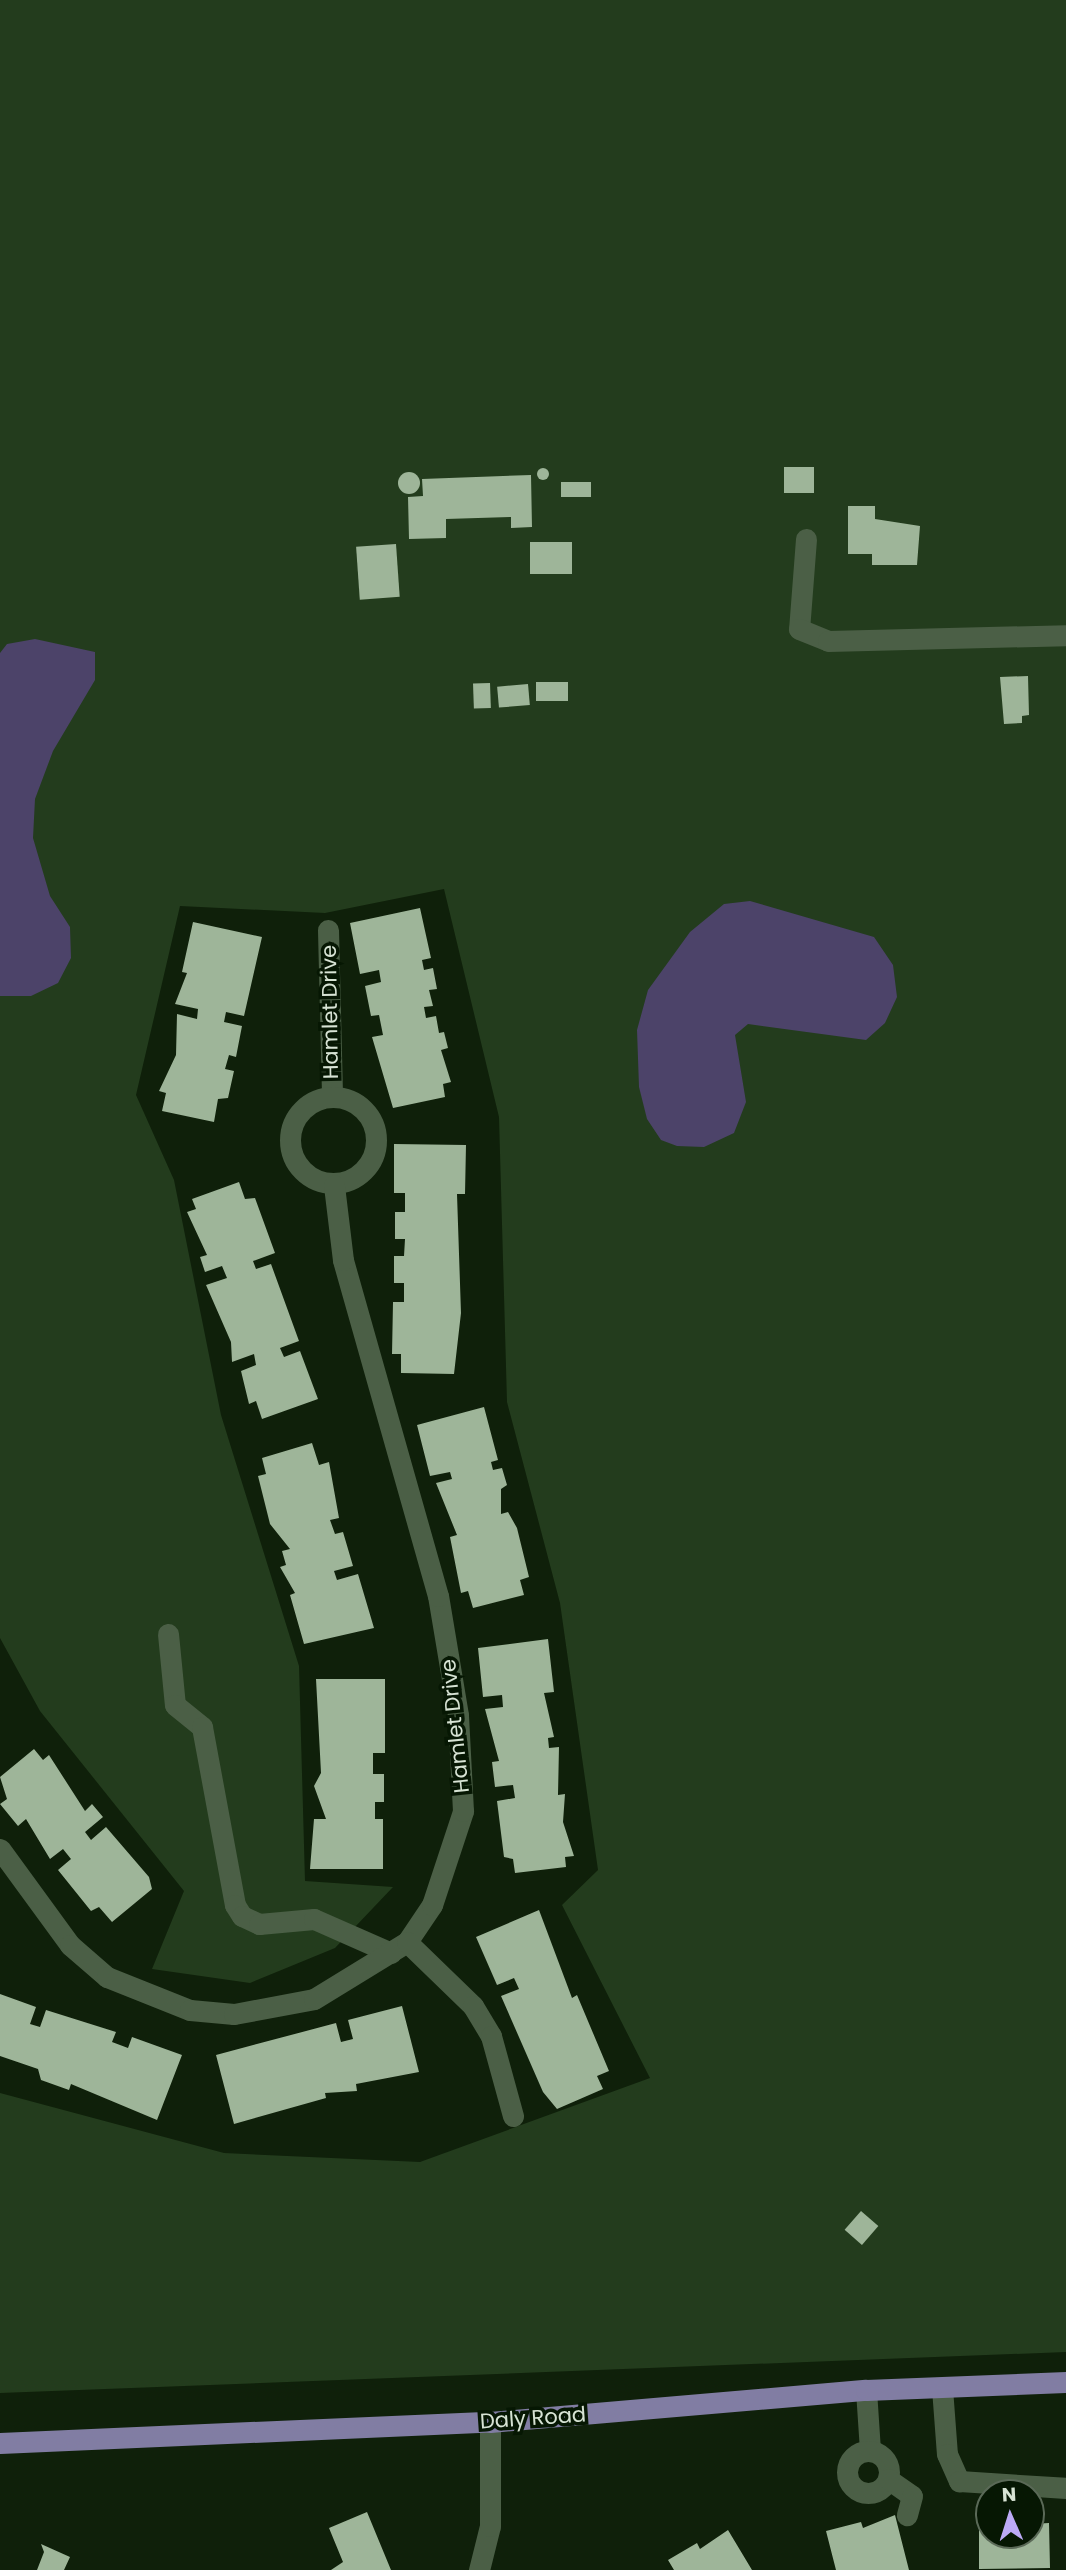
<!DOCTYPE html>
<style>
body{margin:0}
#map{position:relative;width:1066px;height:2570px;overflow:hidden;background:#0f200a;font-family:Poppins,sans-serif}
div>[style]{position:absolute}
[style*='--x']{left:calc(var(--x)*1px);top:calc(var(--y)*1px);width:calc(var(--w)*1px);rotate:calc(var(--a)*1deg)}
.green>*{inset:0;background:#233c1d}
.water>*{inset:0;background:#4c4369}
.building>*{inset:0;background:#9eb599;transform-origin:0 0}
.round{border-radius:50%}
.minor>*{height:21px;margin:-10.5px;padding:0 10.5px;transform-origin:10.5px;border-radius:10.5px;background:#4b5f46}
.minor>.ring{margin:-10.5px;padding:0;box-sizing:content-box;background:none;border:21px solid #4b5f46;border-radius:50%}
.major>*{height:21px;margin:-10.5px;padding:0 10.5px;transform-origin:10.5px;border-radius:10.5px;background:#817da3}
span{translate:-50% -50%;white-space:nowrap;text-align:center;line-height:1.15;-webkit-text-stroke:7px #061703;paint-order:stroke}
.street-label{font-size:21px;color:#d7e3d4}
.north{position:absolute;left:975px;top:2479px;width:70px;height:70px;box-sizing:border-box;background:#061703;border:2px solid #5a6957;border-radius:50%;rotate:357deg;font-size:19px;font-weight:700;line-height:28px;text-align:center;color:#d7e3d4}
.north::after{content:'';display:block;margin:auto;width:24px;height:32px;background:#bcaaf6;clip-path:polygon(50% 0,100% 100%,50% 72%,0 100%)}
</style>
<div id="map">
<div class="green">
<div style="clip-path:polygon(0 0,1066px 0,1066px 2352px,0 2393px,0 2093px,224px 2153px,420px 2162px,650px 2078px,562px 1905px,598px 1870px,560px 1603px,507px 1402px,499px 1117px,444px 889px,325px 913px,180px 906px,136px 1095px,174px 1180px,221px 1415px,299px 1666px,305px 1881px,393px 1887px,335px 1948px,250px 1983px,152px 1969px,184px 1891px,40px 1711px,0 1638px)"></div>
</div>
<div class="water">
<div style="clip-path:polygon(35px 639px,95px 652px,95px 680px,53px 751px,35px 799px,33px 838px,50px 896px,70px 927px,71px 958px,58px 983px,31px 996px,0 996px,0 653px,7px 644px)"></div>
<div style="clip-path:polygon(750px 901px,874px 937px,893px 965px,897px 997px,885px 1023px,866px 1040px,748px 1024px,735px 1035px,746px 1102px,734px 1133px,704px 1147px,677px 1146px,661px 1140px,647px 1119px,639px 1087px,637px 1030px,648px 990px,690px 932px,724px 904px)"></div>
</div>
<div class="building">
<div style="left:814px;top:467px;width:26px;height:30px;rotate:90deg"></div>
<div class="round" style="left:537px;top:468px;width:12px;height:12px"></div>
<div class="round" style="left:398px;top:472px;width:22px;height:22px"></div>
<div style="clip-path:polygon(531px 475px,532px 527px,511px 528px,511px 517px,446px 519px,446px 538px,409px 539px,408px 497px,423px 496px,422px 479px)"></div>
<div style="left:591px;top:482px;width:15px;height:30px;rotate:90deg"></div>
<div style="clip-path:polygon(848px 506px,875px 506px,875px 519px,920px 526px,917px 565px,872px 565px,872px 554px,848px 554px)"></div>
<div style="left:530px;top:542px;width:42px;height:32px"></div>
<div style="left:396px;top:544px;width:53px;height:40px;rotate:86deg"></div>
<div style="clip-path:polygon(1028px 676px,1029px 715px,1022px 716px,1022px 723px,1004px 724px,1000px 677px)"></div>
<div style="left:536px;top:682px;width:32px;height:19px"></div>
<div style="left:490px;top:683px;width:25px;height:17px;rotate:88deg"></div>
<div style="left:528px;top:684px;width:21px;height:31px;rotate:85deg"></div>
<div style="clip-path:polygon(420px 908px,431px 958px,422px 960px,424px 970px,433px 968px,437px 989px,429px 990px,433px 1006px,424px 1007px,426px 1018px,436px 1016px,439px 1033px,444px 1032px,448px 1048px,441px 1050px,451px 1082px,443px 1084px,445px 1097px,393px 1108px,372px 1037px,383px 1035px,379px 1015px,371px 1016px,365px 986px,381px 982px,379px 970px,360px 974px,350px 923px)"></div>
<div style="clip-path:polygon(193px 922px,262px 937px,244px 1016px,226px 1012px,224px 1022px,242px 1026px,236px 1057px,229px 1055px,225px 1069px,234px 1071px,228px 1098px,218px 1099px,214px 1122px,162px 1111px,166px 1093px,159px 1091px,176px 1055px,177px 1014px,197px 1019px,198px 1009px,175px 1004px,187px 973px,182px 972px)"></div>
<div style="clip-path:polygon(394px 1144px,466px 1145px,465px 1194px,457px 1194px,461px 1313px,454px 1374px,401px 1373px,401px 1354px,392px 1354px,393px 1302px,404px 1302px,404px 1283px,394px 1283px,394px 1256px,404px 1256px,405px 1239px,395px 1239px,395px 1212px,405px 1212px,405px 1193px,394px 1193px)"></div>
<div style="clip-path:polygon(239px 1182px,245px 1199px,255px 1198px,275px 1253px,253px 1261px,256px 1269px,271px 1264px,299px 1341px,280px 1348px,284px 1357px,300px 1351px,318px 1399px,262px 1419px,256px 1401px,249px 1404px,241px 1371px,256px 1365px,254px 1354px,232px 1362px,231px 1342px,206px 1285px,227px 1278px,222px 1266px,205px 1272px,200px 1257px,207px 1255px,187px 1212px,196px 1209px,192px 1199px)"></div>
<div style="clip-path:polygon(484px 1407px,498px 1460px,491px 1462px,493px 1470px,502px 1468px,507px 1485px,501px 1489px,501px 1514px,508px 1512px,517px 1528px,529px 1577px,520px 1580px,524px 1595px,473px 1608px,468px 1591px,461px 1593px,450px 1537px,457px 1535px,436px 1483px,452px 1479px,450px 1472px,430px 1476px,417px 1425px)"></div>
<div style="clip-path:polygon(312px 1443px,319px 1465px,329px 1462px,339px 1518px,330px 1520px,335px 1534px,343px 1532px,353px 1566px,334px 1571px,337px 1580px,358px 1574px,374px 1628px,304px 1644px,290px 1595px,295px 1593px,280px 1567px,286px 1565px,282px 1551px,290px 1549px,270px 1524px,258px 1476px,266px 1474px,262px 1458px)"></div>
<div style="clip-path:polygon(548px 1639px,554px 1692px,544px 1693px,554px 1737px,548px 1738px,549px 1748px,559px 1747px,558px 1795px,565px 1794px,563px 1822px,574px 1856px,565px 1857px,566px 1867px,515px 1873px,513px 1859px,504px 1857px,497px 1801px,515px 1798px,513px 1785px,495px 1787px,492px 1762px,499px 1761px,485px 1709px,503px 1707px,502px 1695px,483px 1697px,478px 1648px)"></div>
<div style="clip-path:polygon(316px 1679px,385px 1679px,385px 1753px,373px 1753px,373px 1774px,384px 1774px,384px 1802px,375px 1802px,375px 1819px,383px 1819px,383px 1869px,310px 1869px,314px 1819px,326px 1819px,314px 1786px,321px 1773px)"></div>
<div style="clip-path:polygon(34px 1749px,43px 1760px,49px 1755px,85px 1811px,92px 1804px,103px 1817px,85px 1832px,91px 1840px,106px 1827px,149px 1877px,152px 1889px,112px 1922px,99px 1907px,91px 1911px,58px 1870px,71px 1859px,63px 1849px,50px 1859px,26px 1819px,18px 1826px,0 1804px,7px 1799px,0 1777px)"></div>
<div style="clip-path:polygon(539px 1910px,572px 1998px,577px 1995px,609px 2071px,597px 2076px,603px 2089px,557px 2109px,543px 2092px,501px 1996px,519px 1989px,514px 1978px,497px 1985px,476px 1937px)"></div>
<div style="clip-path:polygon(0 1994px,36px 2007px,30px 2024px,40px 2027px,46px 2010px,116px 2032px,112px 2042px,128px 2048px,132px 2037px,182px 2055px,157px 2120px,71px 2084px,69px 2090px,41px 2080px,38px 2069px,0 2056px)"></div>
<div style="clip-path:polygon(402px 2006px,419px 2072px,356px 2084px,357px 2091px,325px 2093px,326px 2098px,234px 2124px,216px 2055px,336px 2023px,341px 2042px,353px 2039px,348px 2020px)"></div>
<div style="left:861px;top:2211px;width:23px;height:25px;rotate:41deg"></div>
<div style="clip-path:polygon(367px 2512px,391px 2570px,331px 2570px,343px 2562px,329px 2528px)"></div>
<div style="clip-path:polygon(895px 2515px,909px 2570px,836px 2570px,826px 2531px,861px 2522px,863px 2528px)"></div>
<div style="clip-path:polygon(989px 2520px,989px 2535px,1031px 2535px,1031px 2524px,1049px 2523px,1050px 2568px,979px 2569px,979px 2521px)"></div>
<div style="clip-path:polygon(728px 2530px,752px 2570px,674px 2570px,668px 2560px,697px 2543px,700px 2549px)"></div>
<div style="clip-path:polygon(41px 2544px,70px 2557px,64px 2570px,37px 2570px,44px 2552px)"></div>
</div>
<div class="minor">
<div style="--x:806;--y:539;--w:90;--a:94.4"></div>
<div style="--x:799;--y:629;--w:31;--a:22"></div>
<div style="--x:828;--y:641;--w:238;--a:-1.4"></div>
<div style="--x:328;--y:930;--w:165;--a:88.6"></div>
<div class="ring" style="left:290px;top:1097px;width:65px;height:65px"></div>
<div style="--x:168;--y:1634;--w:71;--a:84.4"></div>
<div style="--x:175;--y:1705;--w:35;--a:39"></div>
<div style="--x:202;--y:1727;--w:181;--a:79.5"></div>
<div style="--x:235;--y:1905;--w:13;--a:58"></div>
<div style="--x:242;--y:1916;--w:19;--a:25"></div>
<div style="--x:259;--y:1924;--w:55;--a:-5.2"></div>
<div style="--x:314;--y:1919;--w:84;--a:23.8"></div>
<div style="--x:0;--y:1849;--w:119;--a:53.9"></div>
<div style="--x:70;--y:1945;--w:49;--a:40.9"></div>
<div style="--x:107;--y:1977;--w:89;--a:21.7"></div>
<div style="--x:190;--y:2010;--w:44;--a:5.2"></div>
<div style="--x:234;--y:2014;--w:81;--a:-10.6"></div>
<div style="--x:314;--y:1999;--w:109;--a:-31.5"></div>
<div style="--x:407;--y:1942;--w:45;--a:-56"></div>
<div style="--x:432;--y:1905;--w:99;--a:-71.7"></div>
<div style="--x:463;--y:1811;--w:96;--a:-93"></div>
<div style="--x:458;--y:1715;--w:121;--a:-99.5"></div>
<div style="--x:438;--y:1596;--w:349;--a:-105.8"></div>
<div style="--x:343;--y:1260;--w:75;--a:-96.9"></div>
<div style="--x:407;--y:1942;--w:92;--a:44.1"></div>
<div style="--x:473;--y:2006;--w:35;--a:59"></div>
<div style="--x:491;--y:2036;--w:83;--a:74.6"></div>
<div style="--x:942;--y:2388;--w:66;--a:85.7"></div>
<div style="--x:947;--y:2454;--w:30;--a:66"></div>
<div style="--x:959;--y:2481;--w:107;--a:3.7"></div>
<div style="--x:866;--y:2390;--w:61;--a:86.2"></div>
<div class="ring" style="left:847px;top:2451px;width:21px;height:21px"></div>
<div style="--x:888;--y:2479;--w:29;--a:35"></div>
<div style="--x:912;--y:2496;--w:20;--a:105"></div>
<div style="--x:479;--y:2570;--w:45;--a:-76"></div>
<div style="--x:490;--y:2526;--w:104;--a:-90"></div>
</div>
<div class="major">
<div style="--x:0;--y:2443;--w:490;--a:-2.5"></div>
<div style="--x:490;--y:2422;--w:377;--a:-4.9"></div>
<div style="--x:866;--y:2390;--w:200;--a:-2.3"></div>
</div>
<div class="street-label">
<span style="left:330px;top:1012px;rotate:-91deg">Hamlet Drive</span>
<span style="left:455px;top:1726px;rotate:-96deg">Hamlet Drive</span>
<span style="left:533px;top:2418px;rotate:-4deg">Daly Road</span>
</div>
<div class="north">N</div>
</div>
